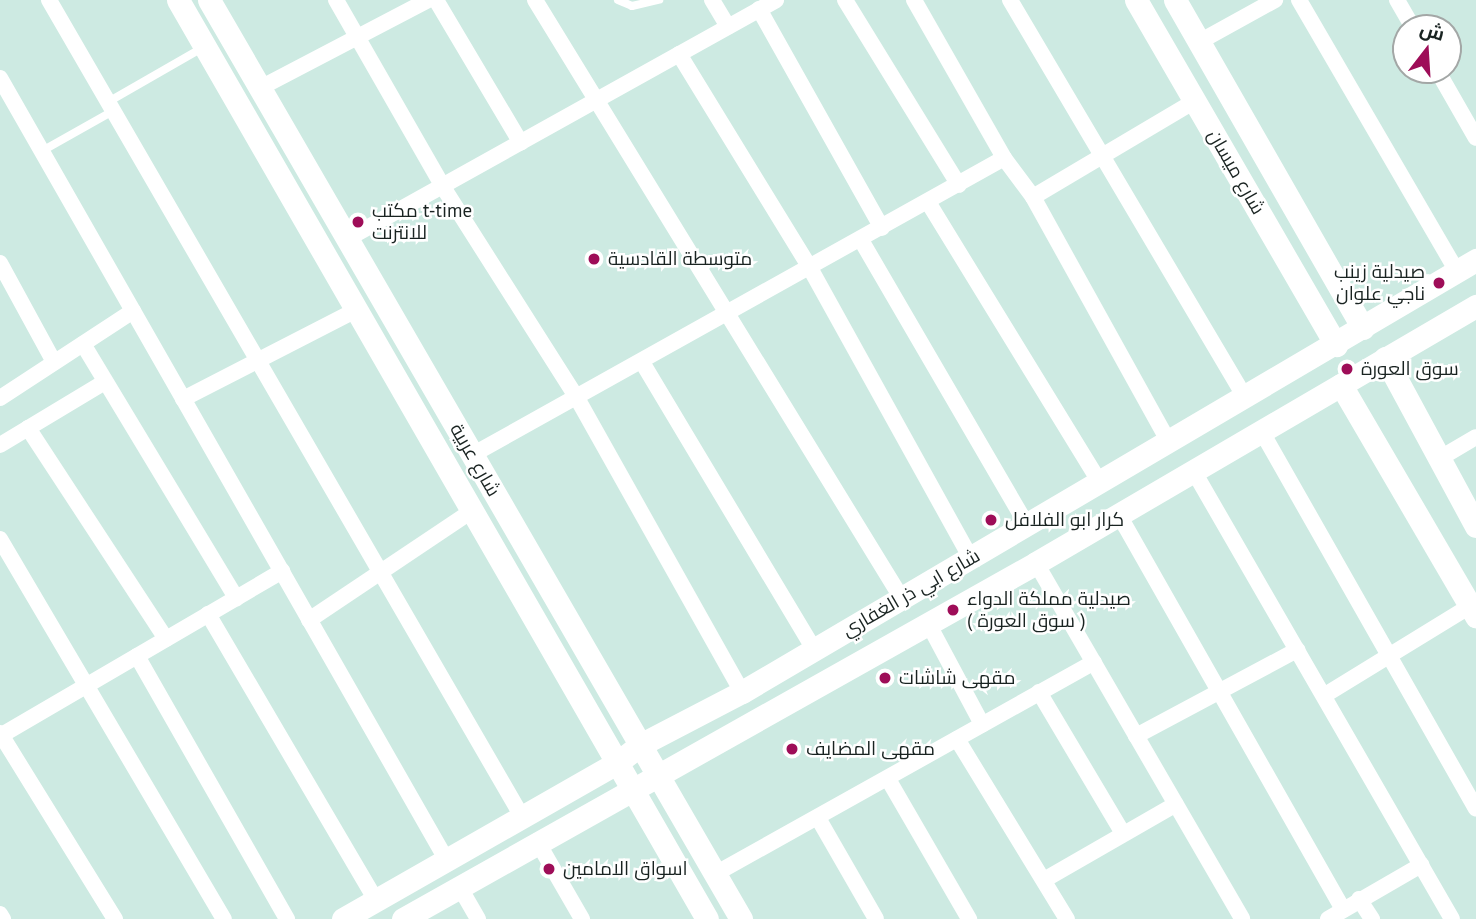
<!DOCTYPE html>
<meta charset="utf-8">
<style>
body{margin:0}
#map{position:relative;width:1476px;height:919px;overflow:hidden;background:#cdeae2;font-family:"PT Sans",Cairo,sans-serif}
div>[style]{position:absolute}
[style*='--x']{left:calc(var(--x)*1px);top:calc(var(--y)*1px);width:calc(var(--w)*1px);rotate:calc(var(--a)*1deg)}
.lane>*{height:8px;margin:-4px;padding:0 4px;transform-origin:4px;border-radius:4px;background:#fff}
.street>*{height:16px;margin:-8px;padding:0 8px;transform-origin:8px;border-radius:8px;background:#fff}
.secondary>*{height:23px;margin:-11.5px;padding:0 11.5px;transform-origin:11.5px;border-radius:11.5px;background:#fff}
.dots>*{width:19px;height:19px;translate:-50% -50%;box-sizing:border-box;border:4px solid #fff;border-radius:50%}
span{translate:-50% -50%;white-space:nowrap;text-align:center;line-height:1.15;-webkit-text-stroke:5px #fff;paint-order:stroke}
.street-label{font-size:19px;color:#192321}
.poi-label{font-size:19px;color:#192321}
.left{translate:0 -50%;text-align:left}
.right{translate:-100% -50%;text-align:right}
.north{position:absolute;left:1392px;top:14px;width:70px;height:70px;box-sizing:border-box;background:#fff;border:2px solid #a3a7a6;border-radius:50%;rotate:17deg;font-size:19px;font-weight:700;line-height:28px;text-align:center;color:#192321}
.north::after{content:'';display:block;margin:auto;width:24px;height:32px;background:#9e0d58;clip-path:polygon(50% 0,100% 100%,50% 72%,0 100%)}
</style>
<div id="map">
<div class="lane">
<div style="--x:618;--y:0;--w:15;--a:23"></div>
<div style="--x:632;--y:6;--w:28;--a:-13"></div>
<div style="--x:108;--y:102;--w:108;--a:-29.9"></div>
<div style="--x:42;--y:151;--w:81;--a:-29.4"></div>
</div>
<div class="street">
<div style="--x:49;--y:0;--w:942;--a:59.92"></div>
<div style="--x:336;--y:0;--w:215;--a:60.2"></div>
<div style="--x:443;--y:187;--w:250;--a:57.6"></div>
<div style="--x:577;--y:398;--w:337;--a:60.7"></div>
<div style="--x:436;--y:0;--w:166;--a:59.3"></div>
<div style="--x:535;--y:0;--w:702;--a:58.5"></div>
<div style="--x:712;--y:0;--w:31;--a:59"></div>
<div style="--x:845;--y:0;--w:217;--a:58.4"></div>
<div style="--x:914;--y:0;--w:182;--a:60.3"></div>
<div style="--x:1004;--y:158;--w:49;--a:53.4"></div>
<div style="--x:1033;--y:197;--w:280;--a:61"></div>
<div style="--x:1010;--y:0;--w:462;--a:59.4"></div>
<div style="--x:1299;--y:0;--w:314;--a:59.8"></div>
<div style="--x:1397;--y:0;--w:32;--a:60"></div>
<div style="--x:759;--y:9;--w:251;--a:60.7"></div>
<div style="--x:1199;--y:42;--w:87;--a:-28.9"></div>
<div style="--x:679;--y:54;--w:251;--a:58.5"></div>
<div style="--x:810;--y:268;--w:332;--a:61"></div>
<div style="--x:1437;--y:70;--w:78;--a:60.2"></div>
<div style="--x:0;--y:78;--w:899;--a:60.27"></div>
<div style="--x:260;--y:88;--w:190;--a:-27.6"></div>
<div style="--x:1033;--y:197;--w:188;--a:-30.7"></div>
<div style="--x:928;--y:202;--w:329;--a:58.5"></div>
<div style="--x:347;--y:239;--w:491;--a:-29.1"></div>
<div style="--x:861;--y:240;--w:330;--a:59.8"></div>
<div style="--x:0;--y:263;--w:113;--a:61.4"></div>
<div style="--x:83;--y:344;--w:297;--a:58.9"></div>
<div style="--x:642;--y:362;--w:335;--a:59.1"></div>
<div style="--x:0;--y:398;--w:159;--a:-33.2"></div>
<div style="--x:183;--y:399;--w:195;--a:-27.2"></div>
<div style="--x:28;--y:428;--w:252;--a:56.8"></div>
<div style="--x:1262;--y:432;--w:433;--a:60.4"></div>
<div style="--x:0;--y:445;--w:120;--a:-31"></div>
<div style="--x:472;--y:455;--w:609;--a:-29.17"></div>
<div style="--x:1437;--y:460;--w:45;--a:-30.5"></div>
<div style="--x:1193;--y:470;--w:518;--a:60.02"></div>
<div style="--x:1119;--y:515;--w:454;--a:60.4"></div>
<div style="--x:0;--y:539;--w:441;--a:59.5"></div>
<div style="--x:1036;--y:563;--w:411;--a:59.9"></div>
<div style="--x:208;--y:614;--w:332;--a:59.6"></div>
<div style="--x:309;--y:620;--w:196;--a:-33.8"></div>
<div style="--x:928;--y:623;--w:115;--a:61.9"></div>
<div style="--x:137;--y:656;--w:303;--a:60.3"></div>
<div style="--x:1039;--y:692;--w:163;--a:59.3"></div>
<div style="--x:1325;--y:695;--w:170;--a:-31.5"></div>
<div style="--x:0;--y:733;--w:219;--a:58.3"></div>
<div style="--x:0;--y:736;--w:327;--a:-30.3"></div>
<div style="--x:1136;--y:736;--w:183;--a:-28.1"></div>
<div style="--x:957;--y:739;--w:211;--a:58.6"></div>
<div style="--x:888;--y:779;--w:162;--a:59.9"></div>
<div style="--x:818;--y:818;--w:116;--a:60.1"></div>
<div style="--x:537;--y:841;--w:90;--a:60"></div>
<div style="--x:715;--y:874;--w:434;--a:-29.2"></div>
<div style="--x:1044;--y:880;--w:152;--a:-29.9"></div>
<div style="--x:459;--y:886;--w:38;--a:60"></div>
<div style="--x:1359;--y:899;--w:24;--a:57"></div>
<div style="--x:0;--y:914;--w:6;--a:59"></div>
<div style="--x:1328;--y:919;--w:108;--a:-30.1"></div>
</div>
<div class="secondary">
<div style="--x:178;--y:0;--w:1060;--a:60.07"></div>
<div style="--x:209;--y:0;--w:1062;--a:59.93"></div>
<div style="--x:1136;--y:0;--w:399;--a:59.9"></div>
<div style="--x:1175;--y:0;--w:378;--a:60.2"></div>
<div style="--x:1385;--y:358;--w:191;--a:61.6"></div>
<div style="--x:1341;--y:385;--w:268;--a:59.7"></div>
<div style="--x:343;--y:919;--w:315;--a:-29.7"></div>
<div style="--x:617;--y:763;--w:29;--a:-38"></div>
<div style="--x:640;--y:745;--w:115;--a:-27.5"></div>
<div style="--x:742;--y:692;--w:852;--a:-30.48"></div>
<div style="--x:403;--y:919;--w:726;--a:-29.35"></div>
<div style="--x:1036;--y:563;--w:510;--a:-30.29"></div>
</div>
<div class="dots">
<div style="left:358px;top:222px;background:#9e0d58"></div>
<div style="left:594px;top:259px;background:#9e0d58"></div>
<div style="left:1439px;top:283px;background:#9e0d58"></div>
<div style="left:1347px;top:369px;background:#9e0d58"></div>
<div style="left:991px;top:520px;background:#9e0d58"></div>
<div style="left:953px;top:610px;background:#9e0d58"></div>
<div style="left:885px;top:678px;background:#9e0d58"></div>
<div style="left:792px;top:749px;background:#9e0d58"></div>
<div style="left:549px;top:869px;background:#9e0d58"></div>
</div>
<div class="street-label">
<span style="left:1236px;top:172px;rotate:60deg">شارع ميسان</span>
<span style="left:475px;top:460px;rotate:60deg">شارع عربية</span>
<span style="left:911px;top:593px;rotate:-30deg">شارع ابي ذر الغفاري</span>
</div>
<div class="poi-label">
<span class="left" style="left:372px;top:222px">مكتب t-time<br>للانترنت</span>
<span class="left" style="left:608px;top:259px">متوسطة القادسية</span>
<span class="right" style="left:1425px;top:283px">صيدلية زينب<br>ناجي علوان</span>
<span class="left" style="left:1361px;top:369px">سوق العورة</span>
<span class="left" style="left:1005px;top:520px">كرار ابو الفلافل</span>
<span class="left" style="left:967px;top:610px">صيدلية مملكة الدواء<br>( سوق العورة )</span>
<span class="left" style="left:899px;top:678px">مقهى شاشات</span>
<span class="left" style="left:806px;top:749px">مقهى المضايف</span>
<span class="left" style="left:563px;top:869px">اسواق الامامين</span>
</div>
<div class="north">ش</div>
</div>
